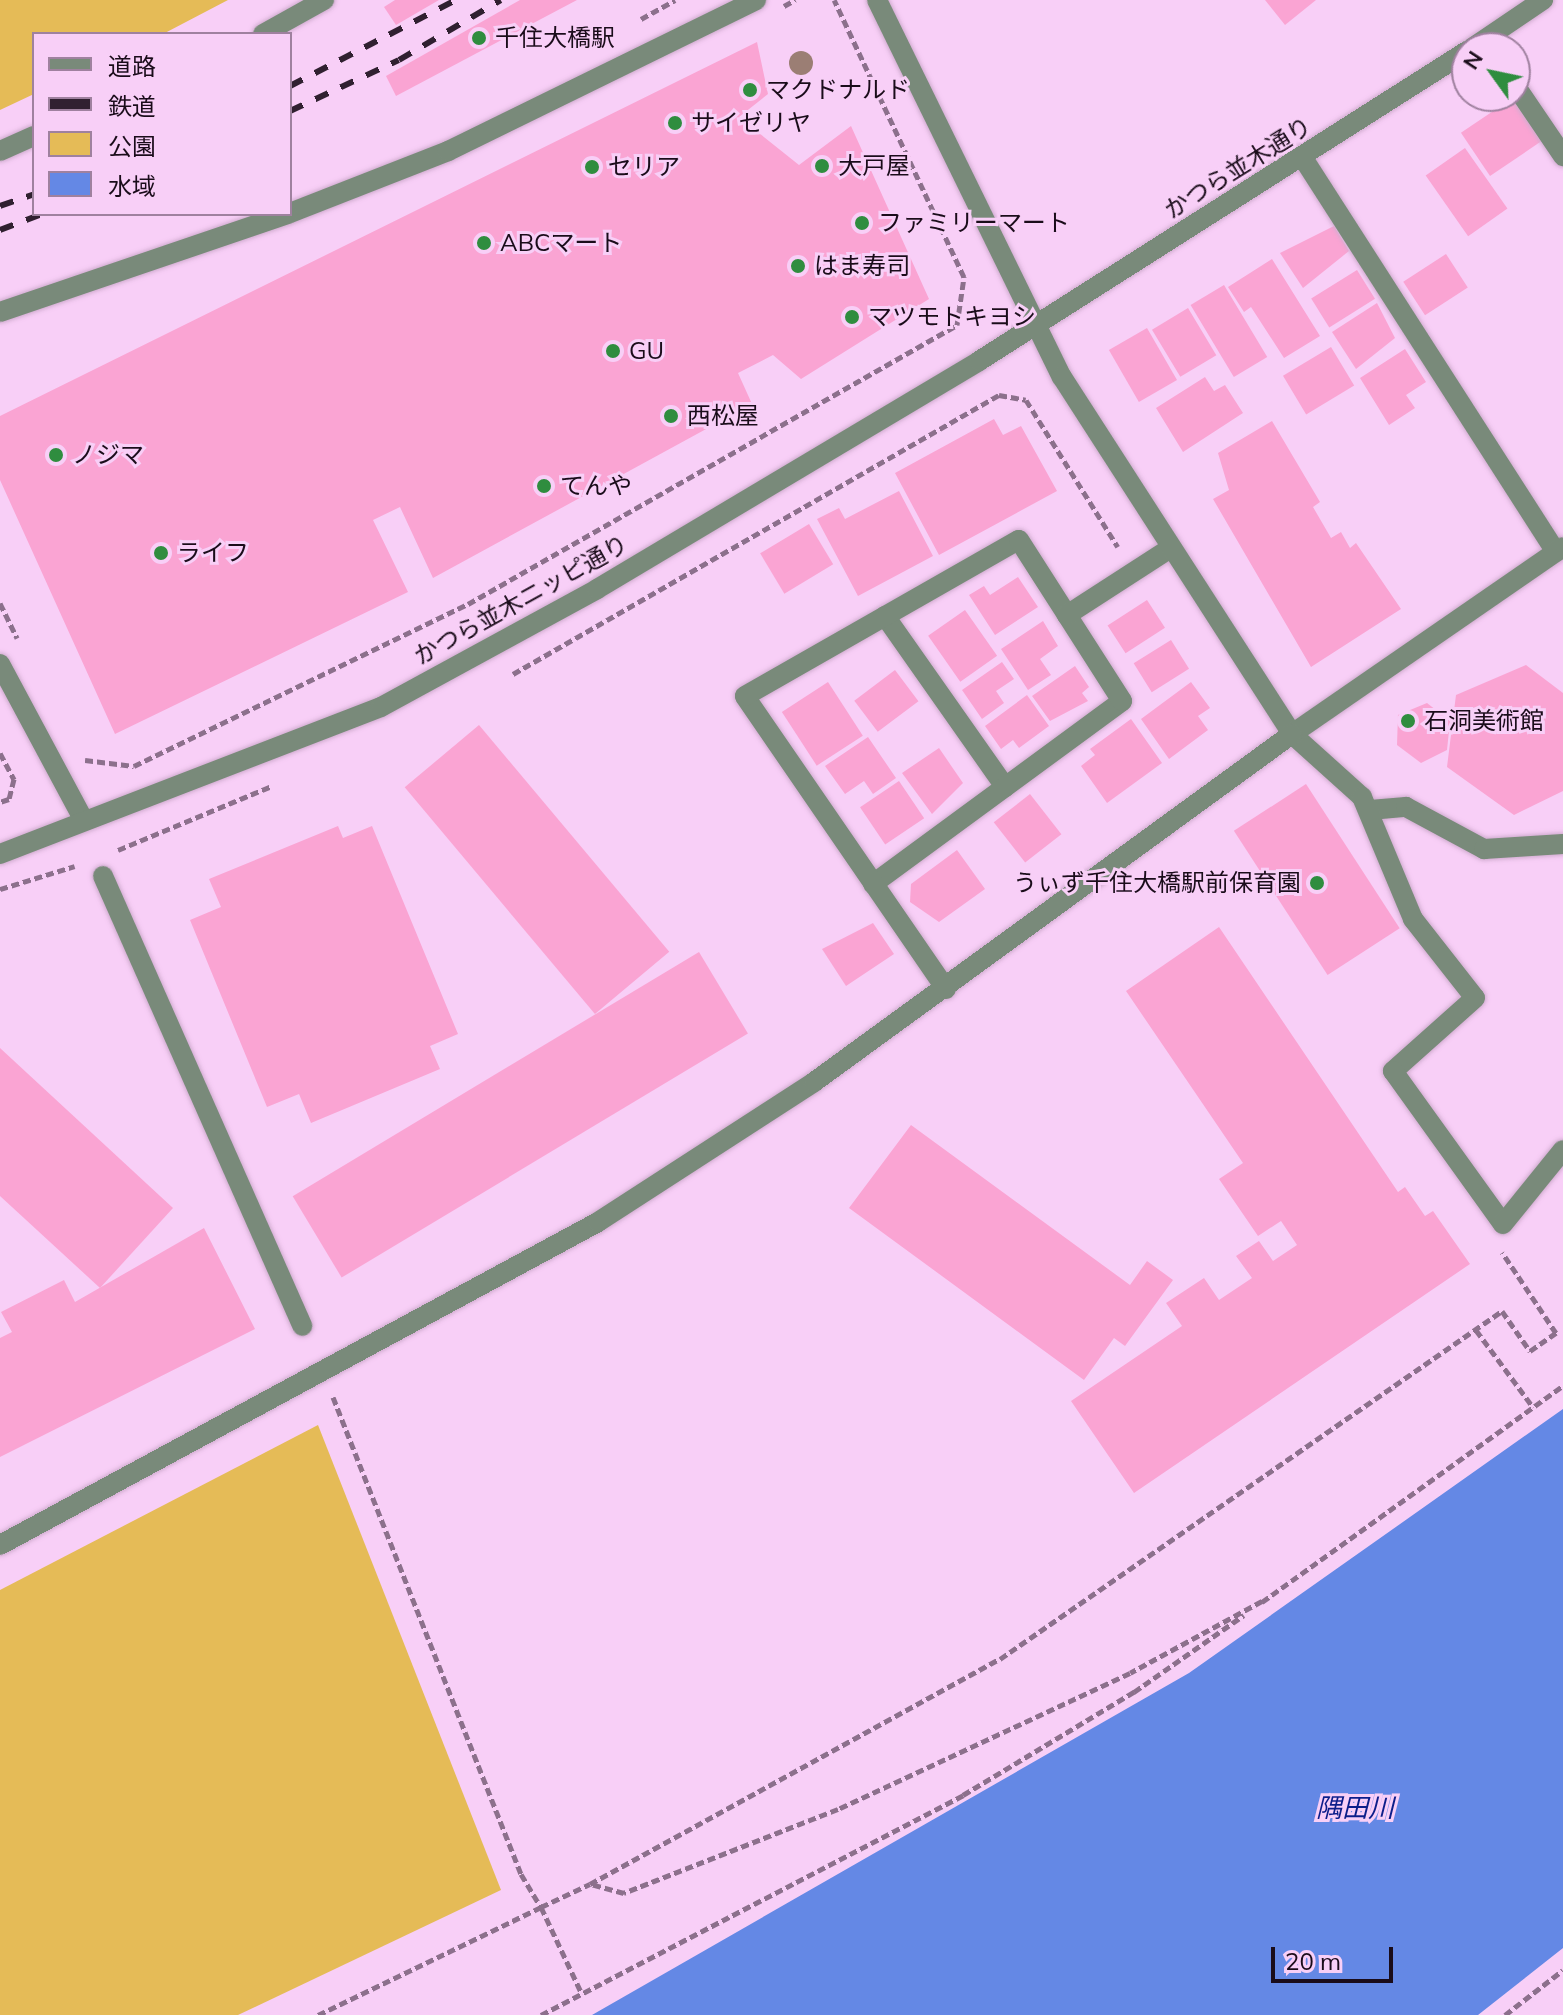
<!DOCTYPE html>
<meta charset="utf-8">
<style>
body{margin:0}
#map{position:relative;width:1563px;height:2015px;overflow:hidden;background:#f8cff7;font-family:Mulish,"Noto Sans JP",sans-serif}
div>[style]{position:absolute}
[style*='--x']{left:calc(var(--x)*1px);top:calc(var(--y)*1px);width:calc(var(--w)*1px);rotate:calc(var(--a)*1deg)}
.green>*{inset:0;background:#e5bb57}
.water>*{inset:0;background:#6488e5}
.building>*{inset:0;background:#faa4d3;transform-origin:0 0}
.path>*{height:5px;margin-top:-2.5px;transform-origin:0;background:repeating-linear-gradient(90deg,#8c708c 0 8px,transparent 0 12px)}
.roads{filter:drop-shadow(0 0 2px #d0accf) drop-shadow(0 0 2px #d0accf)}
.service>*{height:20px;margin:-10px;padding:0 10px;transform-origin:10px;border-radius:10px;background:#798a7a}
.pedestrian>*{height:20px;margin:-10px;padding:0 10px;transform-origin:10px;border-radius:10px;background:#798a7a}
.minor>*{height:20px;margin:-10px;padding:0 10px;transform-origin:10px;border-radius:10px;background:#798a7a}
.tertiary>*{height:20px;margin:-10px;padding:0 10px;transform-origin:10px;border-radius:10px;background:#798a7a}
.rail>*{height:6px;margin-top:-3px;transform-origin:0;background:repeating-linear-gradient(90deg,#302030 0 14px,transparent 0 28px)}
.trees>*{width:24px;height:24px;margin:-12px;border-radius:50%;background:#9b7e74}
.dots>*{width:22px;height:22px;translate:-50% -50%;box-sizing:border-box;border:4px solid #f8cff7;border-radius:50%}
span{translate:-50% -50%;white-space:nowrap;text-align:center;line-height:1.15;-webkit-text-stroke:6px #f8cff7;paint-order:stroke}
.poi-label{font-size:24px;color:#1a0c1a}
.left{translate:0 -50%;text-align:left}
.right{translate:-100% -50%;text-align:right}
.street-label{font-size:24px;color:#1a0c1a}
.water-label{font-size:26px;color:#0c1e8a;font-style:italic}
.legend{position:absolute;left:32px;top:32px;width:260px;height:184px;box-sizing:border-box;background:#f8cff7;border:2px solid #9f819f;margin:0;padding:10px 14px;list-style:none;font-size:24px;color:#1a0c1a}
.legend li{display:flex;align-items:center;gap:16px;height:40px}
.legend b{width:40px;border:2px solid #9f819f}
.north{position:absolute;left:1451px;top:32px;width:80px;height:80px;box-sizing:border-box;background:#f8cff7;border:2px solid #9f819f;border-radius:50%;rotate:303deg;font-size:22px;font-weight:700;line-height:32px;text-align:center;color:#1a0c1a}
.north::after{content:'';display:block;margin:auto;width:28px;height:36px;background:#2f8d3f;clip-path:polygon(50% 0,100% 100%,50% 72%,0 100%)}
.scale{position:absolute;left:1271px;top:1947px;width:122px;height:36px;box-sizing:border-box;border:4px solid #1a0c1a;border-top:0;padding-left:10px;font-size:24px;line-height:28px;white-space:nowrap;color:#1a0c1a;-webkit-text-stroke:6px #f8cff7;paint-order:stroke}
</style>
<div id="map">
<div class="green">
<div style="clip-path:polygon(0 0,228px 0,163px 34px,34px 34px,34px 94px,0 110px)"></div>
<div style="clip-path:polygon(318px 1425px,501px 1890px,238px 2015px,0 2015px,0 1590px)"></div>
</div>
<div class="water">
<div style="clip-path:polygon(1563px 1409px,1563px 1948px,1478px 2015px,592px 2015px,1189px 1673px)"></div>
</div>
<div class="building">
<div style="clip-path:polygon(395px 0,439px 0,396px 25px,384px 7px)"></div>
<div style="clip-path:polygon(520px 0,577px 0,396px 96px,386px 76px)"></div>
<div style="clip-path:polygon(1265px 0,1316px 0,1285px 25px)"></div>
<div style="clip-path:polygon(757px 42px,768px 94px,739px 117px,799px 165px,851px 126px,929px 299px,801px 379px,773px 355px,738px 373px,752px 404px,433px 578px,400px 507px,373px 520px,408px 592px,115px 734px,0 480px,0 416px)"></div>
<div style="left:1514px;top:97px;width:52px;height:64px;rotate:56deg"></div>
<div style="left:1465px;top:148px;width:74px;height:48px;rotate:55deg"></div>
<div style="clip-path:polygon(1334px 226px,1349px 251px,1303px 288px,1280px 253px)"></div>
<div style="left:1446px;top:254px;width:40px;height:51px;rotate:57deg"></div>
<div style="clip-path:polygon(1272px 259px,1320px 336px,1284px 358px,1251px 307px,1244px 312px,1228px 287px)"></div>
<div style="left:1357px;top:270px;width:34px;height:54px;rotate:58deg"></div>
<div style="left:1224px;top:285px;width:84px;height:39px;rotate:59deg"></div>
<div style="clip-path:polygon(1377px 303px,1395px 338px,1356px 369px,1332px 332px)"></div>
<div style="left:1188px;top:308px;width:55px;height:42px;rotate:59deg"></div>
<div style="left:1147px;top:328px;width:60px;height:44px;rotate:60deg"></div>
<div style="left:1331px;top:347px;width:45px;height:56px;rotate:59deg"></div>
<div style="clip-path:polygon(1405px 349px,1426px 382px,1406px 395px,1415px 408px,1389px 425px,1360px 378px)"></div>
<div style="clip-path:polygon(1205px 377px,1214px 391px,1225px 385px,1243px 413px,1183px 452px,1156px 408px)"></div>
<div style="clip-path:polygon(994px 419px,1003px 435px,1021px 426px,1057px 491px,939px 555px,895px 473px)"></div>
<div style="clip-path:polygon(1272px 421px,1320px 502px,1313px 507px,1331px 538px,1341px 532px,1350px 548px,1356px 543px,1401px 609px,1311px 667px,1213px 499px,1229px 490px,1218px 453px)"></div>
<div style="clip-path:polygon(899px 491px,933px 556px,858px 596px,817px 519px,839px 508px,845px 519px)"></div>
<div style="left:809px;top:524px;width:47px;height:57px;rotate:59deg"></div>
<div style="clip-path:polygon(1018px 577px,1038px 607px,995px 635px,969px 595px,984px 586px,990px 595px)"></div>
<div style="left:1147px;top:600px;width:33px;height:47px;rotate:57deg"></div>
<div style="left:965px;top:610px;width:56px;height:45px;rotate:55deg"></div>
<div style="clip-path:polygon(1043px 621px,1058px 646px,1040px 659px,1051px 675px,1028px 690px,1001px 649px)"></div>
<div style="left:1171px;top:640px;width:34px;height:44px;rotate:58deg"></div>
<div style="clip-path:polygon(1002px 662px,1014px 679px,996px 691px,1004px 703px,982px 719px,962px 690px)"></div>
<div style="clip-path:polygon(1526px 665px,1563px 693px,1563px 791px,1514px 815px,1447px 767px,1456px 695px)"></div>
<div style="clip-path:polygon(1075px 666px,1089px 687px,1082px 693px,1088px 701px,1050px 721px,1032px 696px)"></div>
<div style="left:895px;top:670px;width:39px;height:51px;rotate:53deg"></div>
<div style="left:828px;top:682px;width:64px;height:55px;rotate:57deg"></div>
<div style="clip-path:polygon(1191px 682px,1210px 708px,1198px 716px,1208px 730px,1169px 759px,1141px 719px)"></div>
<div style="clip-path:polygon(1027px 695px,1049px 726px,1019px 748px,1013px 740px,1001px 749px,985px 726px)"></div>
<div style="clip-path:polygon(1427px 703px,1450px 721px,1447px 750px,1421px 763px,1397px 745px,1398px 715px)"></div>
<div style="clip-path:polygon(1131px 719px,1162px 763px,1107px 803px,1081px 766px,1095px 755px,1090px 749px)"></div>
<div style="left:479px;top:725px;width:296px;height:97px;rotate:50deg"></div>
<div style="clip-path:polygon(868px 737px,896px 778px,873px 794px,864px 781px,845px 794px,825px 766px)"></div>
<div style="clip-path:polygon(939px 748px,963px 783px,932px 814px,902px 773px)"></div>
<div style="left:899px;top:781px;width:45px;height:47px;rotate:56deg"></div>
<div style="left:1306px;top:784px;width:172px;height:86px;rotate:57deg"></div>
<div style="left:1030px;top:794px;width:51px;height:46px;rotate:52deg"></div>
<div style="clip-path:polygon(338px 826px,343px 838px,372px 826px,458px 1034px,430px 1046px,440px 1069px,311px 1123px,299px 1094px,267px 1107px,190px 920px,221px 907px,209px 879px)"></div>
<div style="clip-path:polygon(957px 850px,985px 889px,939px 922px,910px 902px,911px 884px)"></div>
<div style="clip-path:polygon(873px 923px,894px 954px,846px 986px,822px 949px)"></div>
<div style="clip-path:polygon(1219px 927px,1398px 1192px,1405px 1187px,1425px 1216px,1433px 1211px,1470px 1264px,1134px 1493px,1071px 1401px,1182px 1326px,1166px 1303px,1204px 1278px,1219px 1300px,1252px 1278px,1236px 1256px,1259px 1241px,1273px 1261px,1297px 1245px,1281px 1221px,1258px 1236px,1219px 1179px,1243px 1163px,1126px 991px)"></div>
<div style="left:699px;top:952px;width:95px;height:474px;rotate:59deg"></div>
<div style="clip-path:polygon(0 1048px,173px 1208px,100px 1288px,0 1196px)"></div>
<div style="clip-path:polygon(911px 1125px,1130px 1285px,1147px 1261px,1173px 1280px,1125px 1346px,1114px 1338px,1084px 1380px,849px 1208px)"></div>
<div style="clip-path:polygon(204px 1228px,255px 1329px,0 1457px,0 1338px,12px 1332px,1px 1312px,64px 1280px,75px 1302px)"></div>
</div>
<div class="path">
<div style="--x:784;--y:6;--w:13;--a:-29"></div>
<div style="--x:641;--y:19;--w:39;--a:-29"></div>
<div style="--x:0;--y:603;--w:39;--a:64"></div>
<div style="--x:513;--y:674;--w:560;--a:-29.86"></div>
<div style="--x:999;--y:395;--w:27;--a:10"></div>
<div style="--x:1026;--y:400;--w:173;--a:58"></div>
<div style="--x:0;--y:753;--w:30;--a:62"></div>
<div style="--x:14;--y:779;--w:21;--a:104"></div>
<div style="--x:9;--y:799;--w:9;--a:162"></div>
<div style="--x:85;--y:760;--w:49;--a:7"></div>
<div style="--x:134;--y:766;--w:371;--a:-25.9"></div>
<div style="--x:468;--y:604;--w:563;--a:-29.71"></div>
<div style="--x:957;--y:325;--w:49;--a:-81.7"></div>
<div style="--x:964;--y:277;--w:306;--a:-115.1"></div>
<div style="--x:118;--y:850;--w:167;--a:-22.6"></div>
<div style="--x:0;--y:889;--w:78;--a:-17"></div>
<div style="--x:1476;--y:1330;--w:96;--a:53.5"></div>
<div style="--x:333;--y:1397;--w:513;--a:68.49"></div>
<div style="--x:521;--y:1874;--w:39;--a:59"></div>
<div style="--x:541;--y:1907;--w:54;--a:-25.1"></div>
<div style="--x:1262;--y:1601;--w:150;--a:151.4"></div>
<div style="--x:1130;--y:1673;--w:322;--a:155"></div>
<div style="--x:838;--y:1809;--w:230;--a:158.6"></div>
<div style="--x:624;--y:1893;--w:35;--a:-165"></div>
<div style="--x:590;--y:1884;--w:468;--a:-28.8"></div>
<div style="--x:1000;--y:1659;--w:611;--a:-34.73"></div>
<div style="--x:1502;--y:1311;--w:49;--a:55"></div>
<div style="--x:1530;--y:1351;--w:32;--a:-35"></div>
<div style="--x:1556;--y:1333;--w:97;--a:-123.7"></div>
<div style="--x:1262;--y:1602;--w:370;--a:-35.7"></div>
<div style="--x:318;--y:2015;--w:248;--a:-25.8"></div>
<div style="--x:541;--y:1907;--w:96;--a:64.8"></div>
<div style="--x:541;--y:2015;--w:476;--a:-27.5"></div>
<div style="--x:963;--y:1795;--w:200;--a:-31.1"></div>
<div style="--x:1134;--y:1692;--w:134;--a:-35"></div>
<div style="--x:1505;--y:2015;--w:73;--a:-37.8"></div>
</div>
<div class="roads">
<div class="service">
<div style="--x:1515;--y:85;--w:86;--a:55.9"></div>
<div style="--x:1303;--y:158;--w:468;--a:57.3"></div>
<div style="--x:885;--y:616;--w:209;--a:54.9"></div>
<div style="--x:1370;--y:810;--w:36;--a:-5"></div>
<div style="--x:1406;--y:807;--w:89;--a:28.3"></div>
<div style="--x:1484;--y:849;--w:79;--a:-3.6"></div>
<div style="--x:873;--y:884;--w:309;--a:-36.3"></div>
<div style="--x:1122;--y:701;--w:102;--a:-122.6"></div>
<div style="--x:946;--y:989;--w:355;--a:-124.5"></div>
<div style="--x:745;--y:696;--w:315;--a:-29.7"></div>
<div style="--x:1019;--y:540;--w:89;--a:57.4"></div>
<div style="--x:1067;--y:615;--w:121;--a:-32.9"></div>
</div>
<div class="pedestrian">
<div style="--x:103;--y:876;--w:492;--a:66.1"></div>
</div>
<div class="minor">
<div style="--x:263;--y:34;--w:70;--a:-29.1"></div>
<div style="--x:0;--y:151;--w:37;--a:-24"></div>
<div style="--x:290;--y:213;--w:170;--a:-21.4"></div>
<div style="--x:448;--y:151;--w:343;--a:-26.1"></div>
<div style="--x:0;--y:312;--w:304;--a:-18.8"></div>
<div style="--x:0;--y:664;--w:176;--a:61.8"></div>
<div style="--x:1292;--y:734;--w:94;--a:42"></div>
<div style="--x:1362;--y:797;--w:132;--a:67.3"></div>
<div style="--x:1413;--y:919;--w:100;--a:51.9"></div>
<div style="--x:1475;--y:998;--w:110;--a:138.3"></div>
<div style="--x:1393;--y:1071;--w:188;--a:54.3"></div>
<div style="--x:1503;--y:1224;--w:95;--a:-51"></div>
</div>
<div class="tertiary">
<div style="--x:877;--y:0;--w:420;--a:63.9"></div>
<div style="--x:1062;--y:377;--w:425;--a:57.2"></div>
<div style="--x:1292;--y:734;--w:329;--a:-34.6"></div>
<div style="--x:1472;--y:48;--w:86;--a:-34.1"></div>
<div style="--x:0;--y:854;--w:408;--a:-21.1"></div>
<div style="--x:381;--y:707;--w:246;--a:-28.6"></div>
<div style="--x:597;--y:589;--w:445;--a:-30.8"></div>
<div style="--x:979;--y:361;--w:578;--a:-32.43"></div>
<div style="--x:0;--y:1545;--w:680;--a:-28.37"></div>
<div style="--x:598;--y:1222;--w:257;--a:-32.9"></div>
<div style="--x:814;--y:1082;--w:591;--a:-36.06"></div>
</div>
</div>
<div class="rail">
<div style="--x:290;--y:86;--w:187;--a:-27.4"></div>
<div style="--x:290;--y:111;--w:120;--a:-25.1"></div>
<div style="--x:399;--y:60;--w:118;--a:-30.5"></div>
<div style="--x:0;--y:206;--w:36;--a:-19"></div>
<div style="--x:0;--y:230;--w:45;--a:-20.9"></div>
</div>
<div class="trees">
<div style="left:801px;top:63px"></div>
</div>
<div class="dots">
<div style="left:479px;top:38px;background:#2f8d3f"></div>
<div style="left:750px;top:90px;background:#2f8d3f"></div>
<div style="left:675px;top:123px;background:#2f8d3f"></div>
<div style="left:822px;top:166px;background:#2f8d3f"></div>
<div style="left:592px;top:167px;background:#2f8d3f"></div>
<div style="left:862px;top:223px;background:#2f8d3f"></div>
<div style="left:484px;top:243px;background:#2f8d3f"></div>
<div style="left:798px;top:266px;background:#2f8d3f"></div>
<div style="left:852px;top:317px;background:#2f8d3f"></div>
<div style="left:613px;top:351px;background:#2f8d3f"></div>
<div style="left:671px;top:416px;background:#2f8d3f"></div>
<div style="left:56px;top:455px;background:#2f8d3f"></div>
<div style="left:544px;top:486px;background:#2f8d3f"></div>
<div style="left:161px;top:553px;background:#2f8d3f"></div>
<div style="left:1408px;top:721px;background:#2f8d3f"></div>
<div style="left:1317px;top:883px;background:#2f8d3f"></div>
</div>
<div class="poi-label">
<span class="left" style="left:495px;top:38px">千住大橋駅</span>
<span class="left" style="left:766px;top:90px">マクドナルド</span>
<span class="left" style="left:691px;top:123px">サイゼリヤ</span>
<span class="left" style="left:838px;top:166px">大戸屋</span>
<span class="left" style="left:608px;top:167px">セリア</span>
<span class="left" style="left:878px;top:223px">ファミリーマート</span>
<span class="left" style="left:500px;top:243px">ABCマート</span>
<span class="left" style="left:814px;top:266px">はま寿司</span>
<span class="left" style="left:868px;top:317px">マツモトキヨシ</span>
<span class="left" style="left:629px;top:351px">GU</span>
<span class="left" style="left:687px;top:416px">西松屋</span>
<span class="left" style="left:72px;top:455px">ノジマ</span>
<span class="left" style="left:560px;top:486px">てんや</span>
<span class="left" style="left:177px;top:553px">ライフ</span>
<span class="left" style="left:1424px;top:721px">石洞美術館</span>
<span class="right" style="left:1301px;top:883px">うぃず千住大橋駅前保育園</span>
</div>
<div class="street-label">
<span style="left:1238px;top:168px;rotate:-32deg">かつら並木通り</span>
<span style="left:521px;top:600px;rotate:-29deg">かつら並木ニッピ通り</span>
</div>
<div class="water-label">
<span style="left:1355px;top:1808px">隅田川</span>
</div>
<ul class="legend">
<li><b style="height:10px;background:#798a7a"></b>道路</li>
<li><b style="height:10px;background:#302030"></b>鉄道</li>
<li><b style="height:22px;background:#e5bb57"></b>公園</li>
<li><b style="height:22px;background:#6488e5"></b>水域</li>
</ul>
<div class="north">N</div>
<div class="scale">20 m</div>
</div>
